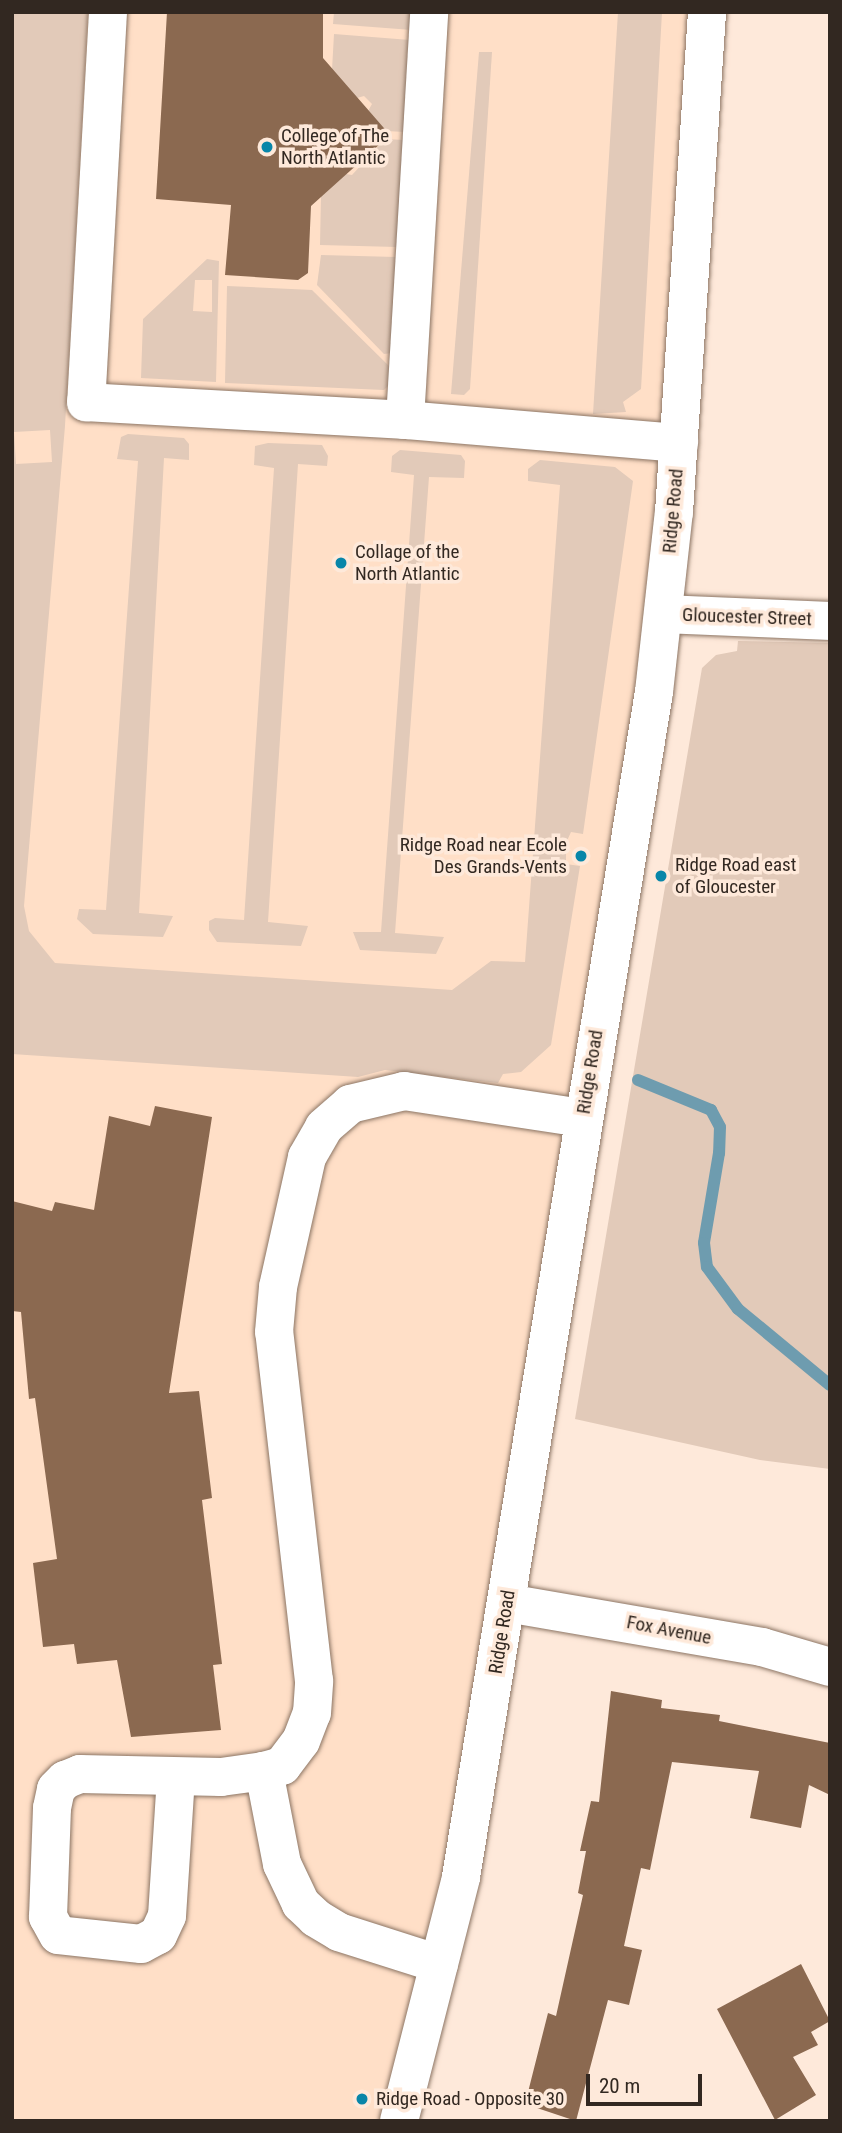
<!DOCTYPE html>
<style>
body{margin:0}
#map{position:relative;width:842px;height:2133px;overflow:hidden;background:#fee9da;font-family:"Roboto Condensed",sans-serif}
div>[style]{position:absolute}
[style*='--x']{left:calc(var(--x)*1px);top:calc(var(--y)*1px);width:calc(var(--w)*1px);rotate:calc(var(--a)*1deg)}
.built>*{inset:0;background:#ffdfc7}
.green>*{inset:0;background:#e2cab9}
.stream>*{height:12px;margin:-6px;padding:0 6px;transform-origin:6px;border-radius:6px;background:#6e9caf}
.building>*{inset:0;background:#8b6950}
.roads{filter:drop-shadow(0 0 2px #8c7564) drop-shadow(0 0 2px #8c7564)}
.minor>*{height:38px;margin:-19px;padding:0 19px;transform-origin:19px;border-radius:19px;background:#fff}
.dots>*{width:19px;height:19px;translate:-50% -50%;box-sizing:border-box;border:4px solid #fee9da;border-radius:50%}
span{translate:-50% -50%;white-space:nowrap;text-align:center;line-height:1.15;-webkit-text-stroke:7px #fee9da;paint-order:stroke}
.poi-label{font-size:19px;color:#322821}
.left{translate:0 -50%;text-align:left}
.right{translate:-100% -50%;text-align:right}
.street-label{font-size:19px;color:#322821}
.frame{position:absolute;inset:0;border:14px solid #322821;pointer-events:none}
.scale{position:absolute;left:586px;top:2074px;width:116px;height:32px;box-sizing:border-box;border:4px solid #322821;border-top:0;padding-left:9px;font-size:21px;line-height:24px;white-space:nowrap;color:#322821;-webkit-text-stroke:5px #fee9da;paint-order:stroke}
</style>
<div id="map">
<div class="built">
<div style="clip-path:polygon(62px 12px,707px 12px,664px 614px,399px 2121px,12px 2121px,12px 1054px,20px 1054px,12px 1022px,12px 123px)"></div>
</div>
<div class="green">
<div style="clip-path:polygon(evenodd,12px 12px,88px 12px,65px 426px,24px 906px,29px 931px,55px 963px,452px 990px,491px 961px,525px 962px,560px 485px,528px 481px,528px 469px,540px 460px,615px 467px,633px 481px,583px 834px,571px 832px,566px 843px,566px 864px,580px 866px,551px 1045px,521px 1072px,503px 1074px,498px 1083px,385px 1070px,358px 1077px,12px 1054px,12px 12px,50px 430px,52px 462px,16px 464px,14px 432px,50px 430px)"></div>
<div style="clip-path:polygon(334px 12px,413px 12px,412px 30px,333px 24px)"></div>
<div style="clip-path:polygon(618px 12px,662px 12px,642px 372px,641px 389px,623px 402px,626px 412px,593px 414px)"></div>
<div style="clip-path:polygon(334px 34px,410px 40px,405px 132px,386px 131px,368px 111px,372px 104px,364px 96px,357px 98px,332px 70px)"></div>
<div style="clip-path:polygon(479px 52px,492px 52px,470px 389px,464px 395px,451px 394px)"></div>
<div style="clip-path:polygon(385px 139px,404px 140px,397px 247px,320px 245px,321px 195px,346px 174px,352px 175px)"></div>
<div style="clip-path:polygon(321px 255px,396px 257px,392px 353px,384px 354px,317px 285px)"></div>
<div style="clip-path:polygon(evenodd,207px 259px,219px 261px,216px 382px,141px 378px,143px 319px,207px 259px,195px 280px,212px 280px,212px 312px,193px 311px,195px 280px)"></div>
<div style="clip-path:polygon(227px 286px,312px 290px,391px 368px,388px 386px,384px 390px,225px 383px)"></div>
<div style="clip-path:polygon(128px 434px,184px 438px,189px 444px,189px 460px,164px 458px,139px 913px,173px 916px,163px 937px,93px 934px,77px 919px,79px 909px,106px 910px,138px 461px,117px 459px,121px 437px)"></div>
<div style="clip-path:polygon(268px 443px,322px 445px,328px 456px,327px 466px,298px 464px,268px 922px,308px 926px,301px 946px,217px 942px,209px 930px,209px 921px,215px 918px,244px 920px,274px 468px,254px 465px,255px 446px)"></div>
<div style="clip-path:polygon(400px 450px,461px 455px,465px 461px,464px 478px,429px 477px,395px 933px,444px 937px,436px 954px,360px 950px,353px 932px,381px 932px,414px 475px,391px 472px,392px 456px)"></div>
<div style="clip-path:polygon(738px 641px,830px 643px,830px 1469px,760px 1460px,575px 1419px,702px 668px,716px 655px,737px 651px)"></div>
</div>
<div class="stream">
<div style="--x:638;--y:1080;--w:79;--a:22.3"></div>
<div style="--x:711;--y:1110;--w:19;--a:62"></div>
<div style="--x:720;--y:1127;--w:26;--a:92"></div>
<div style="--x:719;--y:1153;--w:91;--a:99.5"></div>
<div style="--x:704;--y:1243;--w:24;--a:83"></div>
<div style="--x:707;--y:1267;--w:52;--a:53.6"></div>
<div style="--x:738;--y:1309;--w:119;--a:39.6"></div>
</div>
<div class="building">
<div style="clip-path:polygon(167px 12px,323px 12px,323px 58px,390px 135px,311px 206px,308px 273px,298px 280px,225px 275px,231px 205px,156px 199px)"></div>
<div style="clip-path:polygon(155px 1106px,212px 1117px,169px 1393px,199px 1391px,212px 1498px,202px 1500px,222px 1664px,213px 1665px,221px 1730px,131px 1737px,117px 1660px,77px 1664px,74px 1644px,43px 1647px,33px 1563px,57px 1559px,35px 1398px,29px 1399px,21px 1312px,12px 1311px,12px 1201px,52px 1211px,55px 1202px,94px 1210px,109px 1116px,150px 1126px)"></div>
<div style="clip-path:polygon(611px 1691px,662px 1700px,661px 1708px,720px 1715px,719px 1721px,830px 1743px,830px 1795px,809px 1785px,801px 1828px,750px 1818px,759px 1771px,672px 1762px,650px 1870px,641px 1868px,624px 1946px,642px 1950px,629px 2005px,608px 2000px,576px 2121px,525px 2104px,548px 2013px,556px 2016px,583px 1895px,578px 1893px,586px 1851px,580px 1851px,591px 1801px,599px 1802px)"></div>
<div style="clip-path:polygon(801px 1964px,830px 2021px,811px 2032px,818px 2045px,793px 2057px,816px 2095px,775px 2120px,717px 2009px)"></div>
</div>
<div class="roads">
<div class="minor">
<div style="--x:108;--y:12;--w:391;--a:93.2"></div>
<div style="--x:86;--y:402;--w:320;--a:3.2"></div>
<div style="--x:405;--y:420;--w:275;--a:4.8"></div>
<div style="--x:405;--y:420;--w:409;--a:-86.6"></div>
<div style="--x:664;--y:614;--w:166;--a:2.4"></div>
<div style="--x:507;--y:1603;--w:259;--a:9.8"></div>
<div style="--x:762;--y:1647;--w:71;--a:16.4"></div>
<div style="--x:176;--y:1777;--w:139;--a:93.7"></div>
<div style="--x:167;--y:1916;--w:21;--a:115"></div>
<div style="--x:158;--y:1935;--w:19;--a:152"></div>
<div style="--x:141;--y:1944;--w:83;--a:-173.8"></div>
<div style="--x:58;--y:1935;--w:21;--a:-119"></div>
<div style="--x:48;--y:1917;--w:109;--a:-87.9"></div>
<div style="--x:52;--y:1808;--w:19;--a:-78"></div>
<div style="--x:56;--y:1789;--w:13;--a:-45"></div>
<div style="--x:65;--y:1780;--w:16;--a:-22"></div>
<div style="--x:80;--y:1774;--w:141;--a:1.2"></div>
<div style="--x:221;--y:1777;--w:43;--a:-7.9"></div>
<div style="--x:439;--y:1964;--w:105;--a:-162.3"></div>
<div style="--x:339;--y:1932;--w:27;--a:-149"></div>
<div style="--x:316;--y:1918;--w:21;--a:-137"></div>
<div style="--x:301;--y:1904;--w:44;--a:-115.4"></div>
<div style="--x:282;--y:1864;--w:95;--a:-101"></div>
<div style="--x:264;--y:1771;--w:19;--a:-16"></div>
<div style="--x:282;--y:1766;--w:31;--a:-53"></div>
<div style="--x:301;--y:1741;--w:30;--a:-69"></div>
<div style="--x:312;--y:1713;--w:32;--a:-86"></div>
<div style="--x:314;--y:1681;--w:351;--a:-96.5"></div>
<div style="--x:274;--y:1332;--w:45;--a:-84.9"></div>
<div style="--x:278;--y:1287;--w:133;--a:-77.4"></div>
<div style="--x:307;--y:1157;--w:34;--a:-60"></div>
<div style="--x:324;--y:1127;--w:35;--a:-41"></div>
<div style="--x:350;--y:1104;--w:56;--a:-13.5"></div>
<div style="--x:404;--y:1091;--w:180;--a:8.6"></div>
<div style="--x:399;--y:2121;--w:252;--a:-75.7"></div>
<div style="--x:461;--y:1877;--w:1201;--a:-80.75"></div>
<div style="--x:654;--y:692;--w:181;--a:-83.7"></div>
<div style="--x:674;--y:512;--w:501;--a:-86.22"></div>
</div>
</div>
<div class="dots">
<div style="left:267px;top:147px;background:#0886a9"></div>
<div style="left:341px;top:563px;background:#0886a9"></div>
<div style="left:581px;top:856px;background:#0886a9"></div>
<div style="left:661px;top:876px;background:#0886a9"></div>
<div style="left:362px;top:2099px;background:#0886a9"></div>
</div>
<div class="poi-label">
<span class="left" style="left:281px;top:147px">College of The<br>North Atlantic</span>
<span class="left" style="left:355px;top:563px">Collage of the<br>North Atlantic</span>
<span class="right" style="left:567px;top:856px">Ridge Road near Ecole<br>Des Grands-Vents</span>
<span class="left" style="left:675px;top:876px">Ridge Road east<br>of Gloucester</span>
<span class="left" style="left:376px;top:2099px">Ridge Road - Opposite 30</span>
</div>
<div class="street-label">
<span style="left:673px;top:511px;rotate:-85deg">Ridge Road</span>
<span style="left:747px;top:617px;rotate:2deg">Gloucester Street</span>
<span style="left:590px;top:1072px;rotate:-81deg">Ridge Road</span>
<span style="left:669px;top:1630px;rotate:11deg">Fox Avenue</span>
<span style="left:502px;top:1632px;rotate:-81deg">Ridge Road</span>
</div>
<div class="frame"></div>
<div class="scale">20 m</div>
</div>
